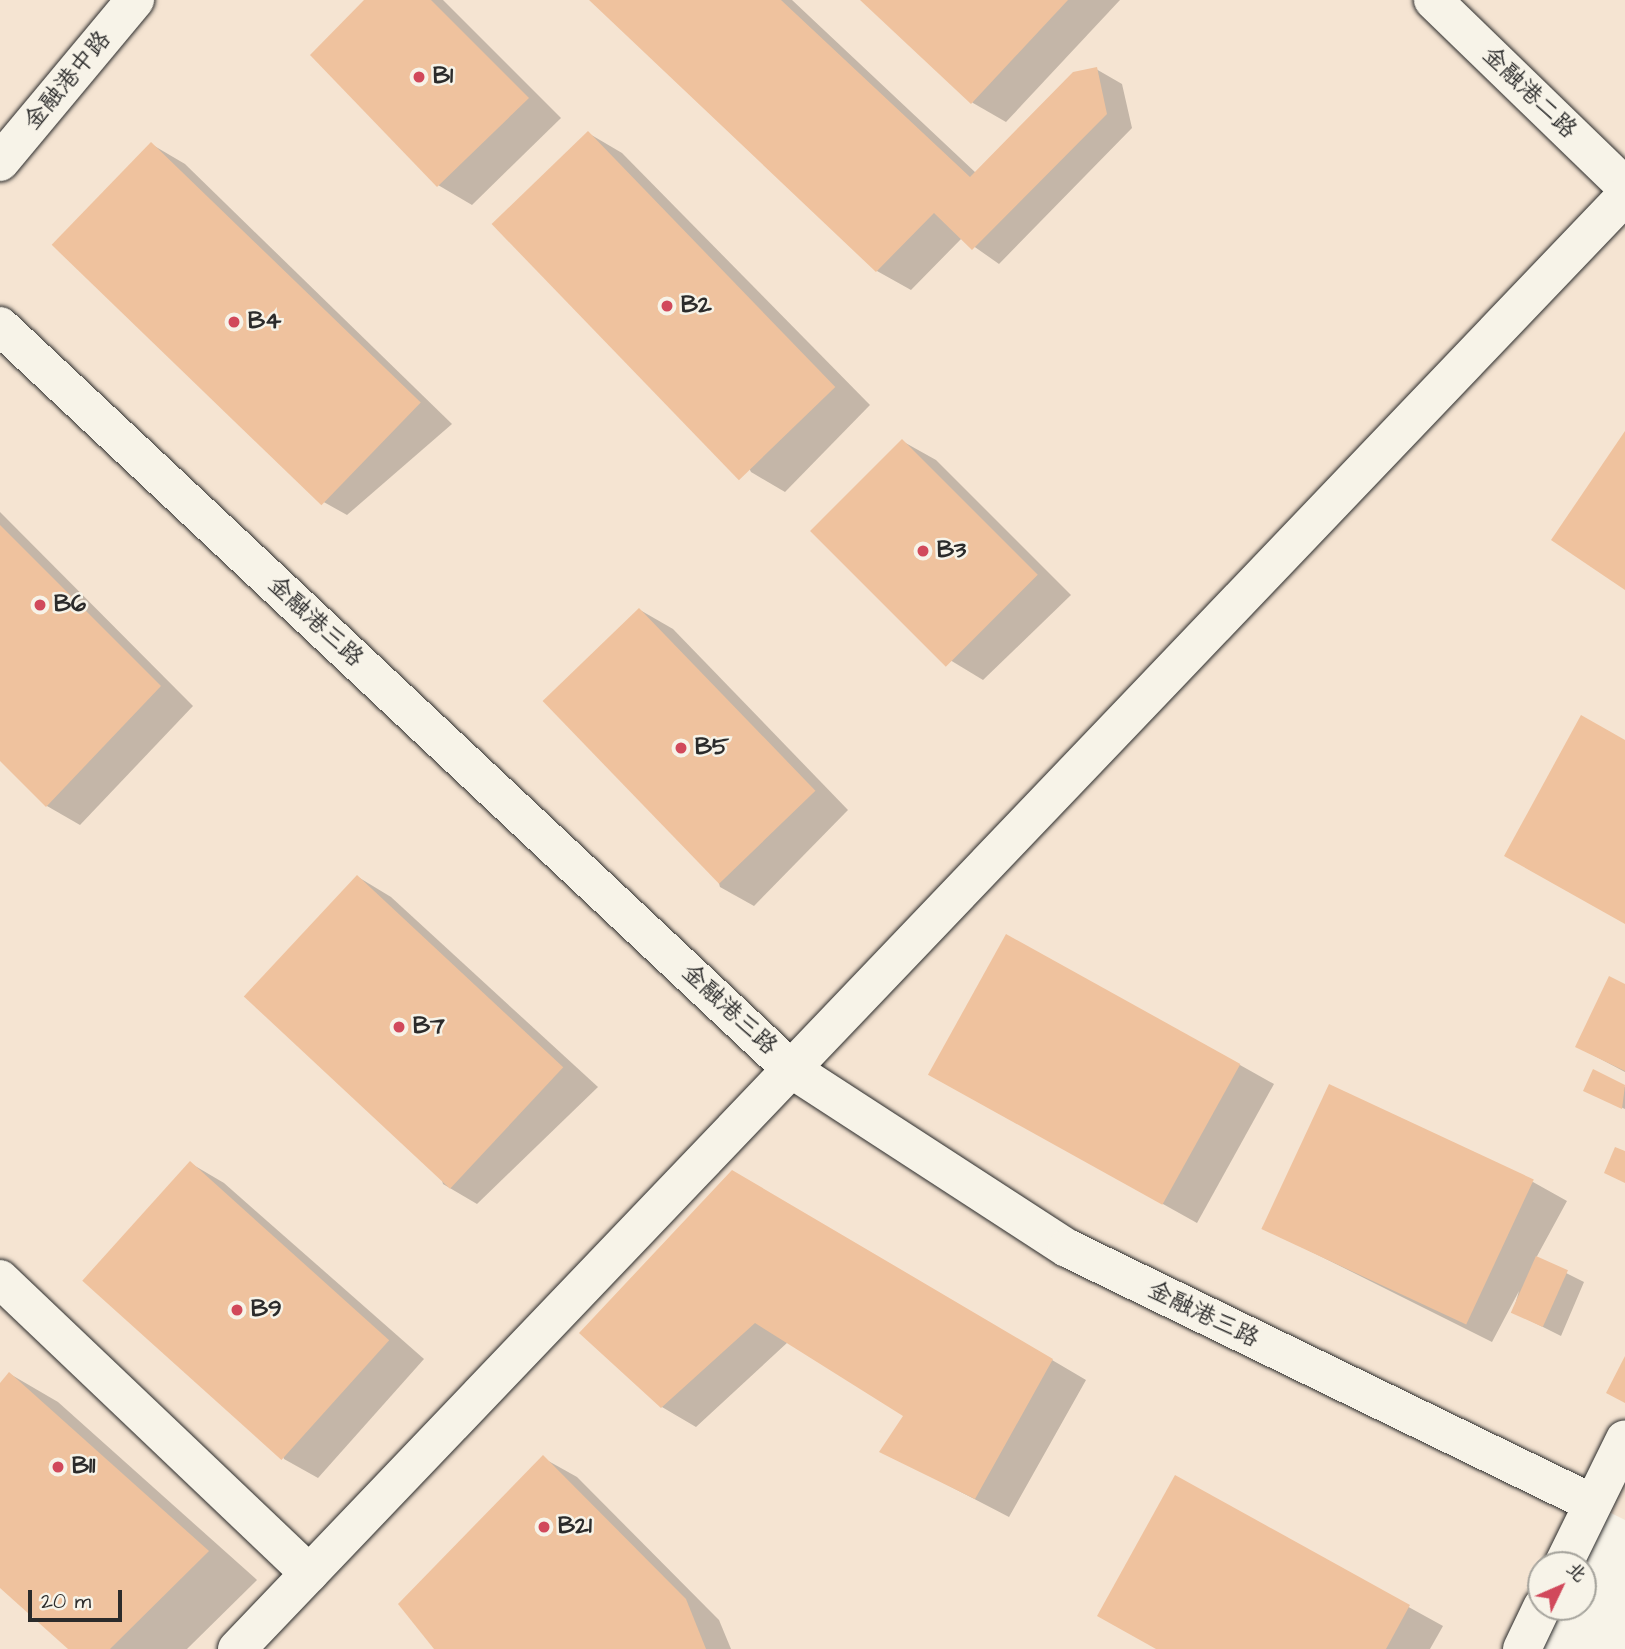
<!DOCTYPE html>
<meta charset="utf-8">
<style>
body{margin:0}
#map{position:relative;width:1625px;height:1649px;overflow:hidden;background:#f7f3e8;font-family:"Architects Daughter","LXGW WenKai TC",sans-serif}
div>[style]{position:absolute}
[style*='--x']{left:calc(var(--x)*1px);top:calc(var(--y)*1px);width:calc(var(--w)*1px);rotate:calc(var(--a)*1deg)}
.built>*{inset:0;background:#f5e4d2}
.shadow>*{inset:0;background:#0003}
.building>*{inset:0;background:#efc29e;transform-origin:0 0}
.roads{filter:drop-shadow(0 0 2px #2b2b2b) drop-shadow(0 0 2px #2b2b2b)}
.minor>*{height:38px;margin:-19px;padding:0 19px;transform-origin:19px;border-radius:19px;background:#f7f3e8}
.dots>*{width:19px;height:19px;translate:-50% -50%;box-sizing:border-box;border:4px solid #f7f3e8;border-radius:50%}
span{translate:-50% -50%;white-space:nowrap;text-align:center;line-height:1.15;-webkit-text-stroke:5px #f7f3e8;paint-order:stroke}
.poi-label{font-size:24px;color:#2b2b2b;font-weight:700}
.left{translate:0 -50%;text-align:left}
.street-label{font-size:24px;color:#2b2b2b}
.north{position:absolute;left:1527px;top:1551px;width:70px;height:70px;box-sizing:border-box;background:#f7f3e8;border:2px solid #a5a39c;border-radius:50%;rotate:46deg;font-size:19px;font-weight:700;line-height:28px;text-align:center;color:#2b2b2b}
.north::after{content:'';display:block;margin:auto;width:24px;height:32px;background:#d1495b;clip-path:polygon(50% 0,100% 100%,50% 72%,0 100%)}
.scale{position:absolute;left:28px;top:1590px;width:94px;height:32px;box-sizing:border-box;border:4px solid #2b2b2b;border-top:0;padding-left:9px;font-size:21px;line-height:24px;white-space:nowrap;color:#2b2b2b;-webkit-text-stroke:5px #f7f3e8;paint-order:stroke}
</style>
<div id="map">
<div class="built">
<div style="clip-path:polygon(0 0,1625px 0,1625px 1520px,1593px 1504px,1571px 1565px,1541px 1565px,1541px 1607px,1530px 1649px,0 1649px)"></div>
</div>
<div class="shadow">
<div style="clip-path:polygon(367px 0,443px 0,561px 118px,472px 205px,438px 185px)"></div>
<div style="clip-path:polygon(592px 0,792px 0,976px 173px,1096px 69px,1122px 84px,1132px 128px,999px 264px,962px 238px,911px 290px,877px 271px)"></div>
<div style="clip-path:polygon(862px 0,1120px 0,1006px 122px,973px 103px)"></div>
<div style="clip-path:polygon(588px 133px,622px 153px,870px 405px,785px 492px,751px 472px)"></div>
<div style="clip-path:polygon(151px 144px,185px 164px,452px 424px,347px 515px,313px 496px)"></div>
<div style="clip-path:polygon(902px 441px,936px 460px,1071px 595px,983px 680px,950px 660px)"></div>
<div style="clip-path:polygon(0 512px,193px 706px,80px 825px,47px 806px,0 758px)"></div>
<div style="clip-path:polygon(640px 610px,673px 629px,848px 810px,754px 906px,720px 887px)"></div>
<div style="clip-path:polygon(358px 877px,391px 897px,598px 1087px,477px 1204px,443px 1184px)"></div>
<div style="clip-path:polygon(1625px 986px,1625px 1072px,1578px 1047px)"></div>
<div style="clip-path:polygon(1240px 1065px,1274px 1084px,1197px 1223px,964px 1093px)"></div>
<div style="clip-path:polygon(1594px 1072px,1625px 1087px,1625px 1109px,1593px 1094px)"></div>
<div style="clip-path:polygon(190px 1163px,224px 1183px,424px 1359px,318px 1478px,284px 1459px)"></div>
<div style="clip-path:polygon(733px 1172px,1086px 1380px,1009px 1517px,882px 1451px,906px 1415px,788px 1342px,696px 1427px,662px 1407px,582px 1333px)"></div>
<div style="clip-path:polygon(1533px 1182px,1567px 1201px,1536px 1258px,1584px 1282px,1561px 1336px,1513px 1312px,1519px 1291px,1492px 1342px,1262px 1227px)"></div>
<div style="clip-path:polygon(10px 1374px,58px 1402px,257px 1580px,187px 1649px,71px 1649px,0 1586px,0 1385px)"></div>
<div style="clip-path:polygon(543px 1458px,577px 1477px,719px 1620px,731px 1649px,436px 1649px)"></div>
<div style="clip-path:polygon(1175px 1478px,1443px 1626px,1430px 1649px,1158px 1649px)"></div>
</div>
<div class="building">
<div style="clip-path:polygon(364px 0,431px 0,529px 98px,437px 187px,310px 55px)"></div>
<div style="clip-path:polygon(589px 0,781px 0,970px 177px,1073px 72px,1097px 67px,1107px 114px,972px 250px,934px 213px,876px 272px)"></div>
<div style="clip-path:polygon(860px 0,1068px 0,971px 104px)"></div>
<div style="left:588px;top:131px;width:356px;height:134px;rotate:46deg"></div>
<div style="left:151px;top:142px;width:375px;height:143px;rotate:44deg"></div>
<div style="clip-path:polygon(1625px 431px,1625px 590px,1551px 540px)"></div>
<div style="left:902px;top:439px;width:192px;height:130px;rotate:45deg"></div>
<div style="clip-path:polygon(0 525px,161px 686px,46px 807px,0 761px)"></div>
<div style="left:639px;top:608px;width:254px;height:134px;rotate:46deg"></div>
<div style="clip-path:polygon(1581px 715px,1625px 740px,1625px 924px,1504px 856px)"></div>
<div style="left:357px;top:875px;width:282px;height:166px;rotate:43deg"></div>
<div style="left:1006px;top:934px;width:268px;height:161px;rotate:29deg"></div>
<div style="clip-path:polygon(1609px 976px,1625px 984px,1625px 1071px,1575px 1047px)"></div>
<div style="clip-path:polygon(1593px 1069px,1625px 1085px,1622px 1109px,1583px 1091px)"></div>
<div style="left:1329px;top:1084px;width:226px;height:160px;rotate:25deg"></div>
<div style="clip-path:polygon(1615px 1147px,1625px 1151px,1625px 1183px,1604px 1173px)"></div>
<div style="left:190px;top:1161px;width:268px;height:161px;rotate:42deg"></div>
<div style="clip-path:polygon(732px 1170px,1053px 1359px,975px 1499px,879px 1452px,903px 1416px,755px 1323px,661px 1408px,579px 1333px)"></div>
<div style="left:1536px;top:1256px;width:35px;height:62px;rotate:24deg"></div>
<div style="clip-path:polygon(1625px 1356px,1625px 1403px,1606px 1393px)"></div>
<div style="clip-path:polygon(9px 1372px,209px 1551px,110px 1649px,68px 1649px,0 1588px,0 1383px)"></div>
<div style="clip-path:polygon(543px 1455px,686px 1599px,706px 1649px,434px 1649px,398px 1604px)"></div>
<div style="clip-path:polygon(1175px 1475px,1410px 1605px,1386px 1649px,1156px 1649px,1097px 1616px)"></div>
</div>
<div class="roads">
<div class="minor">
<div style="--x:1433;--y:0;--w:267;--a:44.1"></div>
<div style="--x:0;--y:162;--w:211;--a:-50.2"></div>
<div style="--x:0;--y:326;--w:1085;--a:43.21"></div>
<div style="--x:791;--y:1069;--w:329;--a:33"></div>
<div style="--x:1067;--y:1248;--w:584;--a:25.91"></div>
<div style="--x:0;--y:1279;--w:427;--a:43.6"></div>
<div style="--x:1563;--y:1565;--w:140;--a:-63.8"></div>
<div style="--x:237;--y:1649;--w:2009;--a:-46.31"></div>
<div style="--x:1522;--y:1649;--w:47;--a:-64.5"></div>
</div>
</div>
<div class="dots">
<div style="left:419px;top:77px;background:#d1495b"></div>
<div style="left:667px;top:306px;background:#d1495b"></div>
<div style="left:234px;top:322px;background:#d1495b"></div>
<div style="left:923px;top:551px;background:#d1495b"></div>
<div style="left:40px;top:605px;background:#d1495b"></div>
<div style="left:681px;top:748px;background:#d1495b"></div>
<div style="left:399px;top:1027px;background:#d1495b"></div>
<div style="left:237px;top:1310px;background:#d1495b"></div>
<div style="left:58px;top:1467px;background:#d1495b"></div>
<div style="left:544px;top:1527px;background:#d1495b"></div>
</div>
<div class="poi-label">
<span class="left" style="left:433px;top:77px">B1</span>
<span class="left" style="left:681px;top:306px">B2</span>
<span class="left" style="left:248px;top:322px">B4</span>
<span class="left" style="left:937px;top:551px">B3</span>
<span class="left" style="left:54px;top:605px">B6</span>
<span class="left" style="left:695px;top:748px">B5</span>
<span class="left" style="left:413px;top:1027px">B7</span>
<span class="left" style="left:251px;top:1310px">B9</span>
<span class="left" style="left:72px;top:1467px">B11</span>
<span class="left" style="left:558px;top:1527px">B21</span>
</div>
<div class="street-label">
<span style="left:68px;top:81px;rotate:-50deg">金融港中路</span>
<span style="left:1529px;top:93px;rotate:44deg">金融港二路</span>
<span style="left:315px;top:622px;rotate:43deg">金融港三路</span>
<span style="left:729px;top:1010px;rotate:43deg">金融港三路</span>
<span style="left:1203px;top:1315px;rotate:26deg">金融港三路</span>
</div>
<div class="north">北</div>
<div class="scale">20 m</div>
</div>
